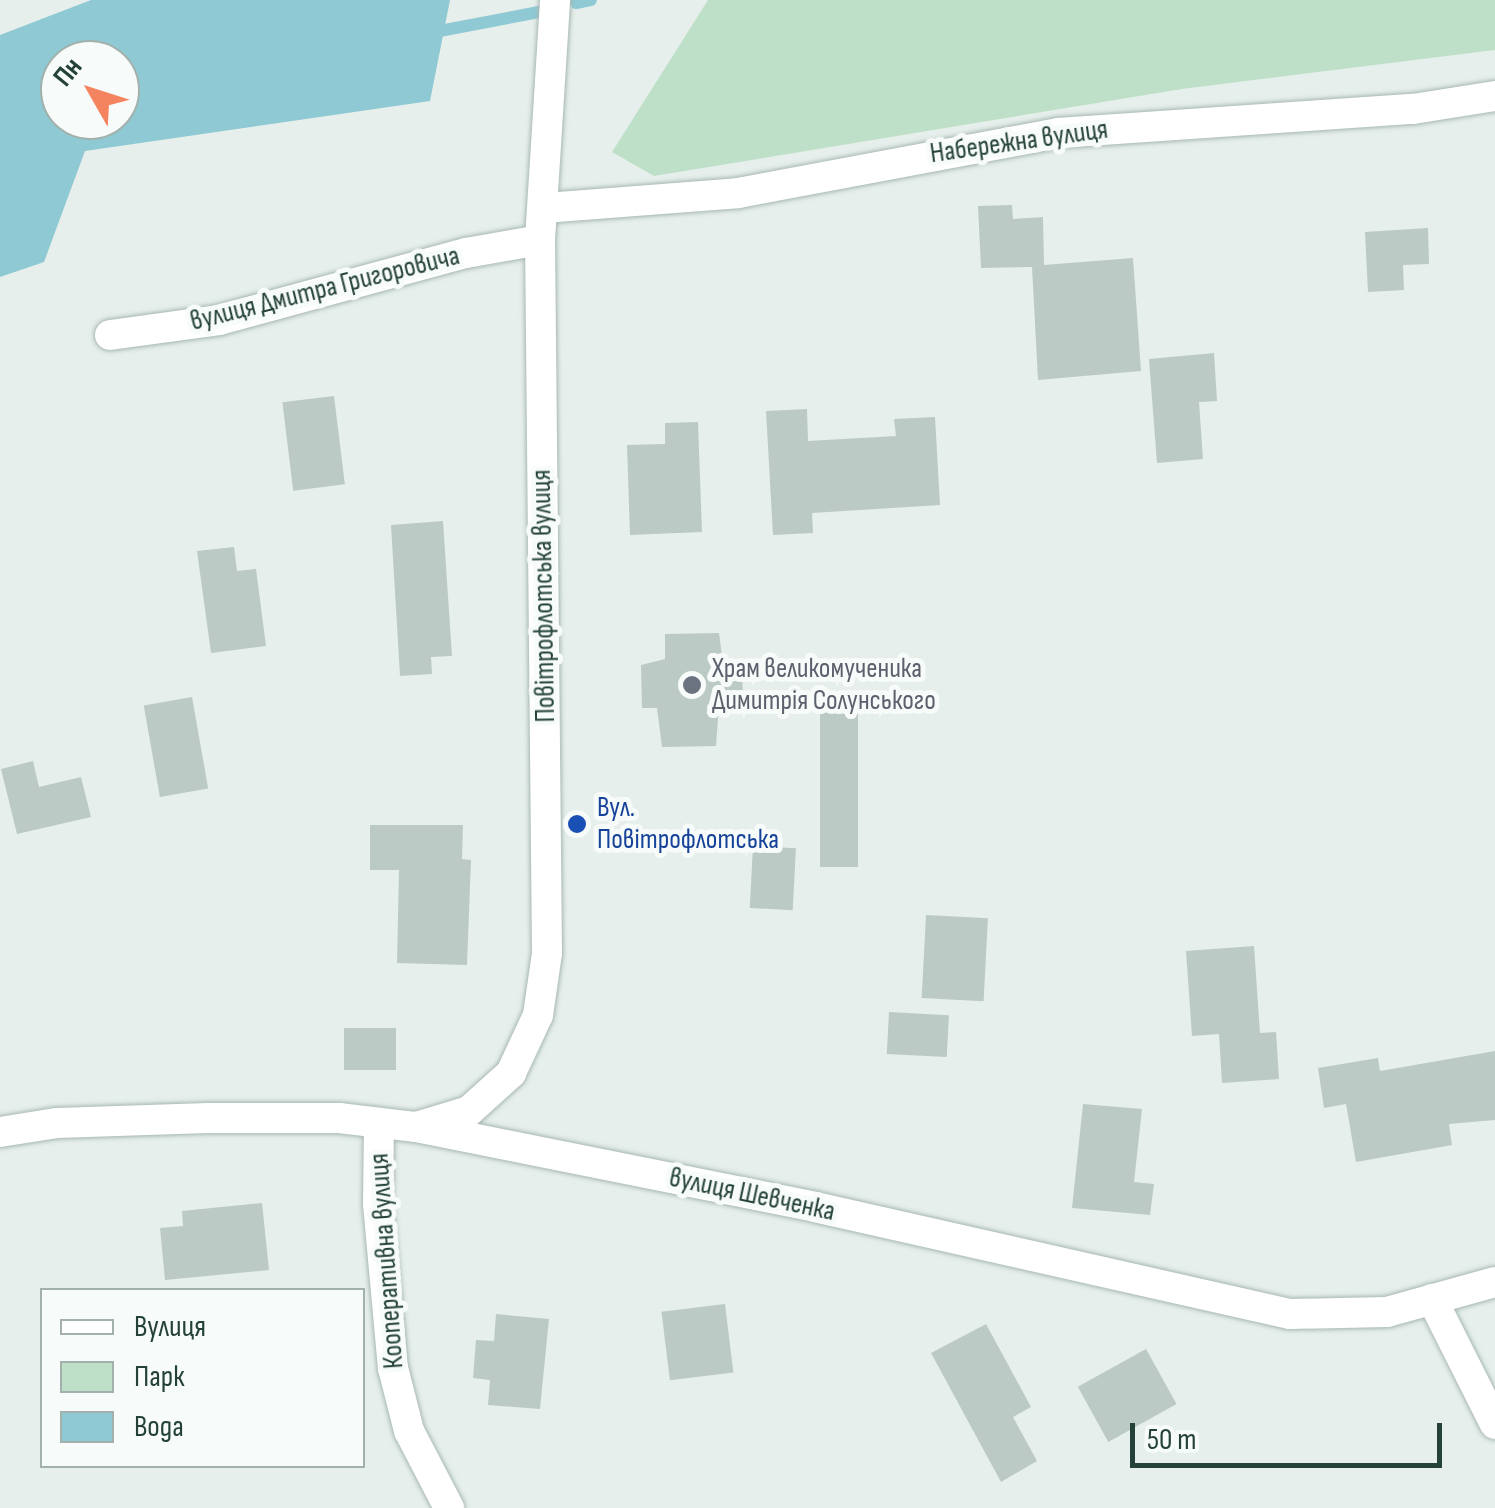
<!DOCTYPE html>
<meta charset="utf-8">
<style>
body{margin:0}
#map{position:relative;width:1495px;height:1508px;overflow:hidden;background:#e6efeb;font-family:"Sofia Sans Condensed",sans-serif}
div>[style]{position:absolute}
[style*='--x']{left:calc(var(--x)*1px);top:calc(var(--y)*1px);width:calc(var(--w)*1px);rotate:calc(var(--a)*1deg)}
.green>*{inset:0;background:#bfe0c8}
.water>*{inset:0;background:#8ec9d4}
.stream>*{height:12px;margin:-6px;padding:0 6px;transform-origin:6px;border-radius:6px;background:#8ec9d4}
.building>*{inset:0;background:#bbcac4;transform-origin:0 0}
.roads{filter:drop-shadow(0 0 2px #a8b8b2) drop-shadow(0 0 2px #a8b8b2)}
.street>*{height:30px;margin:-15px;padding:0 15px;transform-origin:15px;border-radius:15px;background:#fff}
.secondary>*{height:30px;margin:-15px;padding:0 15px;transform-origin:15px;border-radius:15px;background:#fff}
.dots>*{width:28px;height:28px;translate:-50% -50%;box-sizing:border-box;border:5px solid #f7fbf9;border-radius:50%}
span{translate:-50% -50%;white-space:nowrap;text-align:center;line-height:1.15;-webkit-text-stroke:10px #f7fbf9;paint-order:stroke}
.street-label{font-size:28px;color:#24423a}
.worship-label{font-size:28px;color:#5b616d}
.left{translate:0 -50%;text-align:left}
.transit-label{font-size:28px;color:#164399}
.legend{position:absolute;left:40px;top:1288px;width:325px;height:180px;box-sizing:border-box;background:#f7fbf9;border:2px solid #a3b1ad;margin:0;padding:12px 18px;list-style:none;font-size:30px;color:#24423a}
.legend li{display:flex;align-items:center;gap:20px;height:50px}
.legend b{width:50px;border:2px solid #a3b1ad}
.north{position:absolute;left:40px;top:40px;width:100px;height:100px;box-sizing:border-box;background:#f7fbf9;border:2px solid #a3b1ad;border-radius:50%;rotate:309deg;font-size:28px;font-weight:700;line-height:40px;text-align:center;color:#24423a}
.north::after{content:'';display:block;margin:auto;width:35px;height:45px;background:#f4845f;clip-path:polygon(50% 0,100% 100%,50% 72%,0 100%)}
.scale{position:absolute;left:1130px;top:1423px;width:312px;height:45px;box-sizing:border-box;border:5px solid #24423a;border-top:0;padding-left:12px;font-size:30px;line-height:35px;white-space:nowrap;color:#24423a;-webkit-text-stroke:8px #f7fbf9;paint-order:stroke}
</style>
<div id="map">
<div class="green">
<div style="clip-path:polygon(708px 0,1495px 0,1495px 50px,1182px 89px,654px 176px,612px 152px)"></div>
</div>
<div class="water">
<div style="clip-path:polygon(evenodd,91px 0,450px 0,430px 101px,85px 151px,44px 262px,0 277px,0 35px,91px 0,60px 60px,120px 60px,120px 120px,60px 120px,60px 60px)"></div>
</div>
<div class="stream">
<div style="--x:576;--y:3;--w:15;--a:-11"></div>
<div style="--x:429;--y:33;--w:112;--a:-10.8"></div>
</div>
<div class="building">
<div style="clip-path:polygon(1012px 205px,1013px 219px,1043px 217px,1044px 265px,1133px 258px,1141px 371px,1038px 380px,1032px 267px,981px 268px,978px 206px)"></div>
<div style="clip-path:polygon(1428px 228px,1429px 264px,1403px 265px,1404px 290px,1368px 292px,1365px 232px)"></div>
<div style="clip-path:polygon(1214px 353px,1217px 401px,1199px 402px,1203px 459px,1157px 463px,1149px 359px)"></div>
<div style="left:334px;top:396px;width:89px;height:52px;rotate:83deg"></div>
<div style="clip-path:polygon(807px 409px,808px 441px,896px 436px,894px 419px,935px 417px,940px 505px,812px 513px,813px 533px,773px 535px,766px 411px)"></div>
<div style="clip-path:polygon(698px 422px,702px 532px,630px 535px,627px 445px,665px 444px,665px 423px)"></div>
<div style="clip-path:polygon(443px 521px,452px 656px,431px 657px,432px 674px,400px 676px,391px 525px)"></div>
<div style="clip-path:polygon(234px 547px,237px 571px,256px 569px,266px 646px,211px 653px,197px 551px)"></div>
<div style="clip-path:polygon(719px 633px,723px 663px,742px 663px,743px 705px,719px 705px,716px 746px,662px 747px,657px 708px,642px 708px,641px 665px,665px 659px,665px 634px)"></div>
<div style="left:192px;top:697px;width:93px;height:49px;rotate:80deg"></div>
<div style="left:820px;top:705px;width:38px;height:162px"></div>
<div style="clip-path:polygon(33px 761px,39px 787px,81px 777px,91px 817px,17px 834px,1px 769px)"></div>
<div style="clip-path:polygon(370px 825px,463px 825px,462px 859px,471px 860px,467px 965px,397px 963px,399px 870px,370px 870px)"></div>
<div style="left:753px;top:846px;width:43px;height:62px;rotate:3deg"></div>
<div style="left:926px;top:915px;width:62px;height:83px;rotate:3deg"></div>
<div style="clip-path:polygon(1254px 946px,1260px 1033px,1276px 1032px,1279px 1079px,1222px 1083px,1219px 1034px,1192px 1036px,1186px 951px)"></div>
<div style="left:889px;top:1012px;width:60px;height:42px;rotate:3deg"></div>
<div style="left:344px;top:1028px;width:52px;height:42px"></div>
<div style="clip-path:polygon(1495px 1051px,1495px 1120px,1449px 1124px,1452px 1145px,1356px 1162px,1346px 1104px,1324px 1108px,1318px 1068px,1378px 1058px,1380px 1071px)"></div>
<div style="clip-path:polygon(1083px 1104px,1142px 1109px,1134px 1182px,1154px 1184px,1150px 1215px,1072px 1208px)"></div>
<div style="clip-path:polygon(262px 1203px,269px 1270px,165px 1280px,160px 1228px,183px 1226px,182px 1211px)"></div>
<div style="left:725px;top:1304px;width:69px;height:64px;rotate:83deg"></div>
<div style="clip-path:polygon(496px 1314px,549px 1319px,540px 1409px,488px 1405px,490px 1380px,473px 1378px,476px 1340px,494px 1341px)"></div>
<div style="clip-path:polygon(986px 1324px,1031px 1407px,1013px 1417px,1037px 1461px,1001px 1482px,931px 1353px)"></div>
<div style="left:1146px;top:1349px;width:63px;height:78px;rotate:61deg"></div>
</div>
<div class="roads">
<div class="street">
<div style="--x:545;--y:208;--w:194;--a:-4.4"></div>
<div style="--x:738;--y:193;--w:326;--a:-10.6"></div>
<div style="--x:1058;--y:133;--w:356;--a:-3.9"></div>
<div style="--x:1413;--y:109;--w:83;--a:-9"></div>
<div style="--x:110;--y:335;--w:110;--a:-7.8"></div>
<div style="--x:219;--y:320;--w:256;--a:-15.2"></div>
<div style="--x:466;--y:253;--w:75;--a:-10"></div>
<div style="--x:379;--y:1123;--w:81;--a:90.7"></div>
<div style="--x:378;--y:1204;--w:165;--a:84.8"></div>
<div style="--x:393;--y:1368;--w:65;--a:75.7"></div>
<div style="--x:409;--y:1431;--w:87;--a:62.5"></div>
<div style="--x:416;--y:1127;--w:407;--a:11.3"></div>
<div style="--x:815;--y:1207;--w:487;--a:12.7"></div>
<div style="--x:1290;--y:1314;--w:97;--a:-1.2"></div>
<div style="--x:1387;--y:1312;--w:112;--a:-15.5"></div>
<div style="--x:1432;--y:1299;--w:140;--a:63.3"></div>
</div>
<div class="secondary">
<div style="--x:0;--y:1132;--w:58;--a:-9"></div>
<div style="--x:57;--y:1123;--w:151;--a:-1.9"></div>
<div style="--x:208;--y:1118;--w:131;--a:0"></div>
<div style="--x:339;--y:1118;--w:78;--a:6.7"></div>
<div style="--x:416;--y:1127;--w:55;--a:-16.8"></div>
<div style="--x:469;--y:1111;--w:57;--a:-42.1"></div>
<div style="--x:511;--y:1073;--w:64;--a:-65"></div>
<div style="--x:538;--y:1015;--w:63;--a:-81.7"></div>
<div style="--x:547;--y:953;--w:713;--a:-90.56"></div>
<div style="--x:540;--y:240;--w:240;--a:-86.4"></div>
</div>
</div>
<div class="dots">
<div style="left:692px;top:685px;background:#6b7280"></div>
<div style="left:577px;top:824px;background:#1a4fb4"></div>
</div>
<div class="street-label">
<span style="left:1019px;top:142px;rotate:-8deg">Набережна вулиця</span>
<span style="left:325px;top:289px;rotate:-14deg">вулиця Дмитра Григоровича</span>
<span style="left:544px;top:596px;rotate:-91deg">Повітрофлотська вулиця</span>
<span style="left:752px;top:1195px;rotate:12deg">вулиця Шевченка</span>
<span style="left:387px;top:1261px;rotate:-94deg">Кооперативна вулиця</span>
</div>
<div class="worship-label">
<span class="left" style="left:712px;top:685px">Храм великомученика<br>Димитрія Солунського</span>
</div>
<div class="transit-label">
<span class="left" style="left:597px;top:824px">Вул.<br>Повітрофлотська</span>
</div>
<ul class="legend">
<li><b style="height:12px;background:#fff"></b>Вулиця</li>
<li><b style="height:28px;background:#bfe0c8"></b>Парк</li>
<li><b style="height:28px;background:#8ec9d4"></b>Вода</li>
</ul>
<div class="north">Пн</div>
<div class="scale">50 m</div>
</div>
